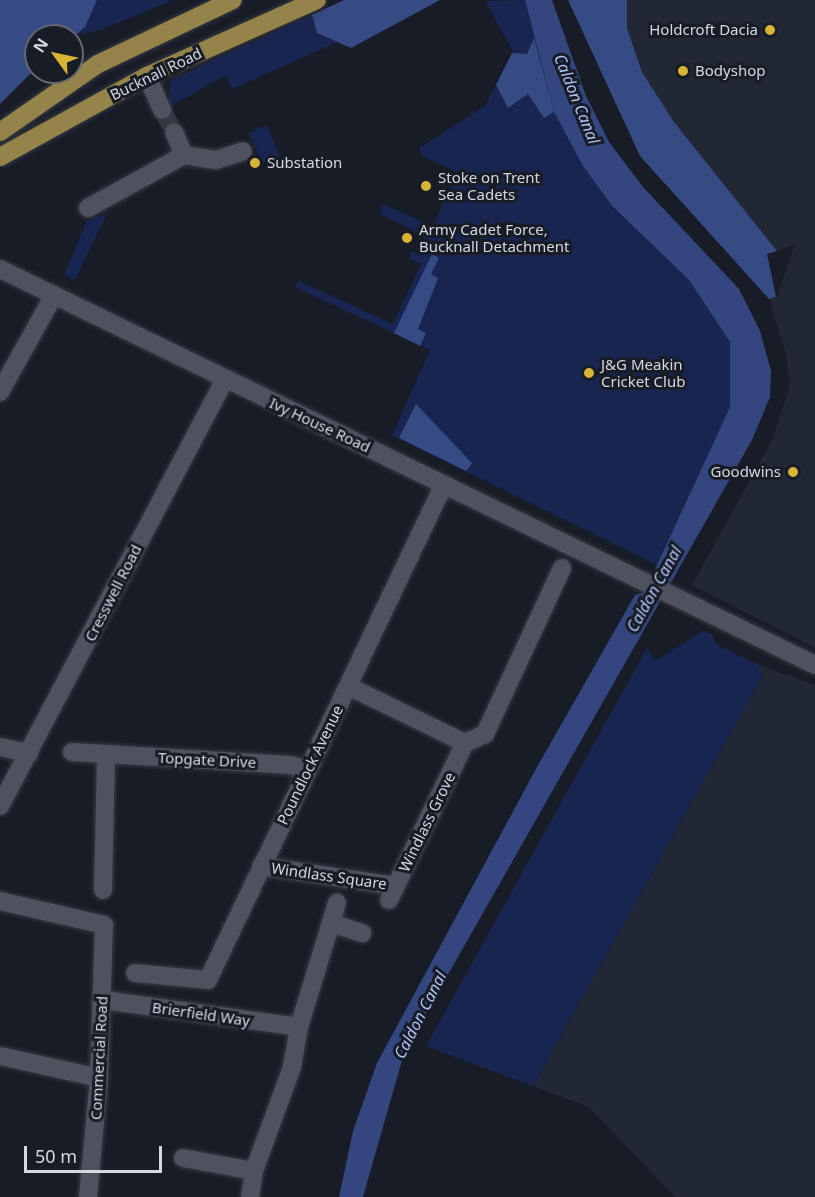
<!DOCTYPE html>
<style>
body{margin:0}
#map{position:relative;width:815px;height:1197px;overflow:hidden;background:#181c26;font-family:"Noto Sans",sans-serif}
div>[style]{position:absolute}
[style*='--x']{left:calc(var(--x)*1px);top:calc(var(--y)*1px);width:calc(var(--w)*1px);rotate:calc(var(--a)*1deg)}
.built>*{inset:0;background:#212735}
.green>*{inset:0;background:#182551;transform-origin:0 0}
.forest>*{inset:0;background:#364a83}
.water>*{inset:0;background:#33467f}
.minor-tunnel>*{height:18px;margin-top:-9px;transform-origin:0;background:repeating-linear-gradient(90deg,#343842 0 18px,transparent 0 27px)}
.roads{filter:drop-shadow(0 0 2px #363840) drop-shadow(0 0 2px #363840)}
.minor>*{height:18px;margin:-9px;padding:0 9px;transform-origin:9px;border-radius:9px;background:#4d525e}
.major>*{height:18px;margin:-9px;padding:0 9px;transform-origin:9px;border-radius:9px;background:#948449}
.dots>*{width:16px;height:16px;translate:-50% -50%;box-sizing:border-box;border:3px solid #181c26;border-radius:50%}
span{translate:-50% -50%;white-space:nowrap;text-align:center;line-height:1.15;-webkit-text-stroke:6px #181c26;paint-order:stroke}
.poi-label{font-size:15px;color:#d5d8df}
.right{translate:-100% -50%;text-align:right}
.left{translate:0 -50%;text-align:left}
.street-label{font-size:15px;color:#d5d8df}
.water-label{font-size:16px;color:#adc1f5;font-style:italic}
.north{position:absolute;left:24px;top:24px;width:60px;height:60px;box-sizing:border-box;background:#181c26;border:2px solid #646770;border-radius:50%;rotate:303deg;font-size:16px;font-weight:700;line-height:24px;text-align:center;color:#d5d8df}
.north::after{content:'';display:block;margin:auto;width:21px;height:27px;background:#d7b434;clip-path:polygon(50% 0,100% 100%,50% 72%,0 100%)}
.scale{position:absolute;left:24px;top:1146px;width:138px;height:27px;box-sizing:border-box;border:3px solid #d5d8df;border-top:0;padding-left:8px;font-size:18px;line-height:21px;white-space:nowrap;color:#d5d8df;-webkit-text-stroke:4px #181c26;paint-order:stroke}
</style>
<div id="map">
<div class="built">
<div style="clip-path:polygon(627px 0,815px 0,815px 648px,692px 585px,773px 438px,790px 385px,786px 354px,769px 299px,777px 297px,795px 244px,777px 251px,674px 122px,642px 72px,627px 28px)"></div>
<div style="clip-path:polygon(759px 665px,815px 685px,815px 1197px,675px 1197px,589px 1107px,533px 1086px,763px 675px)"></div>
</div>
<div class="green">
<div style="clip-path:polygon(97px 0,173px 0,101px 30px,76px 35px,85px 27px)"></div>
<div style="clip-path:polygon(525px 0,554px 112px,583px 166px,612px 207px,689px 280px,730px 342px,730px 407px,657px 565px,392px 435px,430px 350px,295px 287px,299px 281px,393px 324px,421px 264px,409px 258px,412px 251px,417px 253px,425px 236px,382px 215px,380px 209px,383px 204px,433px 226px,457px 172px,422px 156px,419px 148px,485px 106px,513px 51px,485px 1px)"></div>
<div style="clip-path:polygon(312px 15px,317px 33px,342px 40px,232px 89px,226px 75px,167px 108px,171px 80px)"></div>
<div style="left:267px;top:125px;width:33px;height:20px;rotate:67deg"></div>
<div style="clip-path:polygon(107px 214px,75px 280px,64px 275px,87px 220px)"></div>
<div style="clip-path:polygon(703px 631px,712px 634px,716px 644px,759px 665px,763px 675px,533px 1086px,426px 1046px,647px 648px,655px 661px)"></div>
</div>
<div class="forest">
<div style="clip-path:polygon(0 0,97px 0,85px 27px,72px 38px,36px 36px,36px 68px,0 104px)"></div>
<div style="clip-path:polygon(344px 0,440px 0,351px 48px,317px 33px,312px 15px)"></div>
<div style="clip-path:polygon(568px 0,627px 0,627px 28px,642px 72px,674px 122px,777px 251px,767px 254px,776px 297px,769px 299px,640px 156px)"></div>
<div style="clip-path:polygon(534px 38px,554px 112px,544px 118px,528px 94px,508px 108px,496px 85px,512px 53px,527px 54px)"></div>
<div style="clip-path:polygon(432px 254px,439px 258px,431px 274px,438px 278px,418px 329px,426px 333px,420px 346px,394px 333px)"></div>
<div style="clip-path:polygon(416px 404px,472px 463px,466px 471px,399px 438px)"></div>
</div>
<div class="water">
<div style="clip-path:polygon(525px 0,552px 0,586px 96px,609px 142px,643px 187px,739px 289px,760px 331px,771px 371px,770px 397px,752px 440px,405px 1050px,363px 1197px,339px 1197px,353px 1131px,377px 1063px,537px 767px,635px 595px,642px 593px,651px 578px,730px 407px,730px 342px,689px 280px,612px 206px,583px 166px,554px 112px)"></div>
</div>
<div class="minor-tunnel">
<div style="--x:162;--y:110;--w:25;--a:61"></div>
</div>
<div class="roads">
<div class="minor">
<div style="--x:147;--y:76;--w:37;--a:66"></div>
<div style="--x:174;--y:132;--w:25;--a:67"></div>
<div style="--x:88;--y:208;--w:110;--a:-28.9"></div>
<div style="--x:184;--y:155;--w:32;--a:9"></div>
<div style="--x:216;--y:160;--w:28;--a:-18"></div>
<div style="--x:0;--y:269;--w:906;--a:25.91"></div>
<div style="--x:0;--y:392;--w:111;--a:-60.9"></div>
<div style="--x:348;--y:686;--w:130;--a:26"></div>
<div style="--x:465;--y:743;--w:22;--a:-24"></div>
<div style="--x:485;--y:734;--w:183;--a:-65.1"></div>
<div style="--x:0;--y:747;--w:30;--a:12"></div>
<div style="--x:72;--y:752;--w:219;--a:3.4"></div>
<div style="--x:291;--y:765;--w:16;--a:18"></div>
<div style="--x:0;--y:806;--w:483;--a:-62.2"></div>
<div style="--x:261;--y:866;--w:136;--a:8.4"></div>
<div style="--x:103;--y:890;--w:135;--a:-88.7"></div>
<div style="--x:389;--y:900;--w:174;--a:-64.2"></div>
<div style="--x:0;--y:901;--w:107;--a:13"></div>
<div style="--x:104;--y:925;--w:153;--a:91.9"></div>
<div style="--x:99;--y:1078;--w:120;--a:95.3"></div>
<div style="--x:331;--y:923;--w:33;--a:18"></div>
<div style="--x:135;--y:973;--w:73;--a:5.5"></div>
<div style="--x:208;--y:980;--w:549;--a:-64.55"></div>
<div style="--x:103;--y:1000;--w:198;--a:7.8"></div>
<div style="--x:0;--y:1056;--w:101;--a:12.5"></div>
<div style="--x:183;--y:1158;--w:72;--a:10.4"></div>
<div style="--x:250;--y:1197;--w:26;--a:-81"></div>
<div style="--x:254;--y:1171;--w:111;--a:-69.9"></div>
<div style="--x:292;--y:1067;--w:41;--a:-80.1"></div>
<div style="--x:299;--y:1027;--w:130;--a:-73"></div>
</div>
<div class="major">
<div style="--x:0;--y:132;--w:119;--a:-34.8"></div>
<div style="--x:98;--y:64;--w:149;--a:-25.4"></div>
<div style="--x:0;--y:157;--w:168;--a:-28.9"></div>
<div style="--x:147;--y:76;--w:186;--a:-24.1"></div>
</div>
</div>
<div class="dots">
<div style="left:770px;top:30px;background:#d7b434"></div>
<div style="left:683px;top:71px;background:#d7b434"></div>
<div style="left:255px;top:163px;background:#d7b434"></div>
<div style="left:426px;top:186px;background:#d7b434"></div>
<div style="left:407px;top:238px;background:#d7b434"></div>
<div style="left:589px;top:373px;background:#d7b434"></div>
<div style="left:793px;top:472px;background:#d7b434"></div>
</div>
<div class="poi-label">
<span class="right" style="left:758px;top:30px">Holdcroft Dacia</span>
<span class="left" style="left:695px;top:71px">Bodyshop</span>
<span class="left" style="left:267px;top:163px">Substation</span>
<span class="left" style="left:438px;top:186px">Stoke on Trent<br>Sea Cadets</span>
<span class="left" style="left:419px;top:238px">Army Cadet Force,<br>Bucknall Detachment</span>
<span class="left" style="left:601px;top:373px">J&amp;G Meakin<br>Cricket Club</span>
<span class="right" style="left:781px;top:472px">Goodwins</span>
</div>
<div class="street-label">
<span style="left:156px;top:74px;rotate:-26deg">Bucknall Road</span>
<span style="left:320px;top:425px;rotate:25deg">Ivy House Road</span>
<span style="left:113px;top:593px;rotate:-63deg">Cresswell Road</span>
<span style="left:207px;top:760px;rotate:3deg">Topgate Drive</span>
<span style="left:310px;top:765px;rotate:-64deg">Poundlock Avenue</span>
<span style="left:427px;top:822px;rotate:-64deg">Windlass Grove</span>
<span style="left:329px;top:876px;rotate:8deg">Windlass Square</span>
<span style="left:201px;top:1014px;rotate:8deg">Brierfield Way</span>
<span style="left:99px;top:1058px;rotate:-87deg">Commercial Road</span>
</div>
<div class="water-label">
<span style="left:577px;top:99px;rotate:68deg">Caldon Canal</span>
<span style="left:654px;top:589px;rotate:-61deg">Caldon Canal</span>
<span style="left:420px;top:1015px;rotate:-63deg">Caldon Canal</span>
</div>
<div class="north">N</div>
<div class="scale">50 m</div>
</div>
